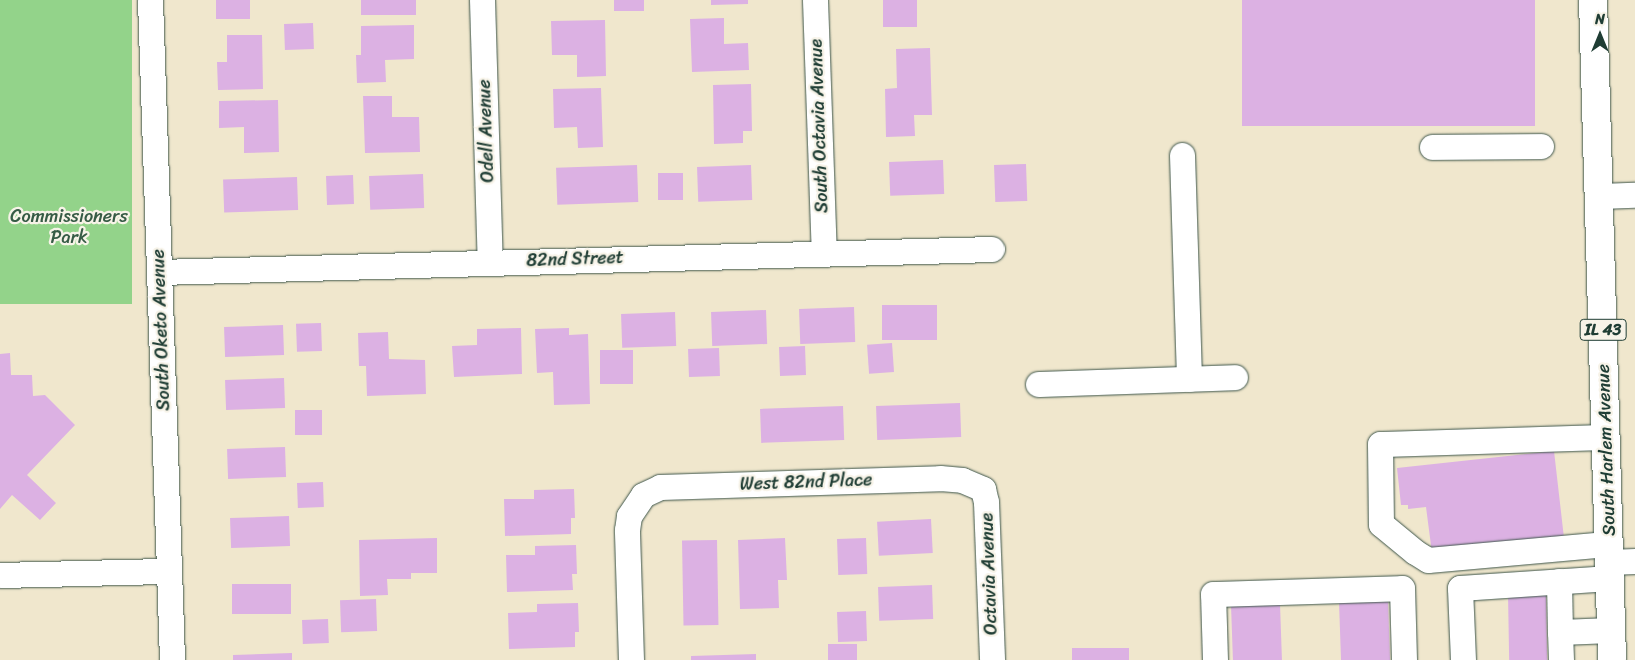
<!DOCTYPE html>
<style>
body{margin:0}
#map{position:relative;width:1635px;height:660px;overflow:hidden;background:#f0e7cd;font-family:Sriracha,sans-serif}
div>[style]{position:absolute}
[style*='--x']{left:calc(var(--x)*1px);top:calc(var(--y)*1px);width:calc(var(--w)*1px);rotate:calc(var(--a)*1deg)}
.green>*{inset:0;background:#93d38a;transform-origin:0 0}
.building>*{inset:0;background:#dcb1e3;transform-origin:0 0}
.roads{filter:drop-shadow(0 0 1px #3e564b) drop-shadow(0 0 1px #3e564b)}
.minor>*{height:25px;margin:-12.5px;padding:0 12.5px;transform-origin:12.5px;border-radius:12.5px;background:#fff}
.major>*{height:28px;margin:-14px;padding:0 14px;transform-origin:14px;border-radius:14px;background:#fff}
span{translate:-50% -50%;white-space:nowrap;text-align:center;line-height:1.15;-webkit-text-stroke:4.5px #f7f3e8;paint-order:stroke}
.shield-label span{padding:1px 4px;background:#f7f3e8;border:1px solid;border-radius:4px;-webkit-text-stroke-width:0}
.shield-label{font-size:16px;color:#1f3d34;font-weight:700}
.street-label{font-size:18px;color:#1f3d34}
.park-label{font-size:18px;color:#365b45}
.north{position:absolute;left:1575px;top:10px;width:50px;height:50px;-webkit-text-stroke:4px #f7f3e8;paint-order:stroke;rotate:0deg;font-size:14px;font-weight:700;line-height:20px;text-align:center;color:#1f3d34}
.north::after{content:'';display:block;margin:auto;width:18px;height:22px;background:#1f3d34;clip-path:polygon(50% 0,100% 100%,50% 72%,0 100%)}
</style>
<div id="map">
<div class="green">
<div style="left:0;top:0;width:132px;height:304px"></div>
</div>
<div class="building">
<div style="left:216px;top:0;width:34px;height:19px"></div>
<div style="left:361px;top:0;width:55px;height:15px"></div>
<div style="left:614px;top:0;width:30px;height:11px"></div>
<div style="clip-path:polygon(711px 0,748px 0,748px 4px,711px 5px)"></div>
<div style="left:883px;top:0;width:34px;height:27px"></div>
<div style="left:1242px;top:0;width:293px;height:126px"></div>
<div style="clip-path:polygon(724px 18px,724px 44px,748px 43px,749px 70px,692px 72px,690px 19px)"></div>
<div style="clip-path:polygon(605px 20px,606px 76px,577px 77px,577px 55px,552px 55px,551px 21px)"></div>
<div style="left:313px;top:23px;width:26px;height:29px;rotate:88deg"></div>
<div style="clip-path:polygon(414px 25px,414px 59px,385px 60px,386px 82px,357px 83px,356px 55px,361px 55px,361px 26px)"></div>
<div style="clip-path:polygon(227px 35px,262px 35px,263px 89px,218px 90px,217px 62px,227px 62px)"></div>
<div style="clip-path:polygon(930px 48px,932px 115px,914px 115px,915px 136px,886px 137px,885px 89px,897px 88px,896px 49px)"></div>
<div style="clip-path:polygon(751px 84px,752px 131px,743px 131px,743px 143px,714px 144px,713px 85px)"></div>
<div style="clip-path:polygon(601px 88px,603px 147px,578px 148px,577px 127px,554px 128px,553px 89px)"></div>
<div style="clip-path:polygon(363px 96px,392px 96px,392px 117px,419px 117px,420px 152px,365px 153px)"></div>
<div style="clip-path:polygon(278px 100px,279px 152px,244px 153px,244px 127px,219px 128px,219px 101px)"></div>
<div style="left:943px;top:160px;width:34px;height:54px;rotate:88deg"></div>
<div style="left:1026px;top:164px;width:37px;height:32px;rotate:88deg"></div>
<div style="left:637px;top:165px;width:37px;height:81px;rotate:88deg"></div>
<div style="left:751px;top:165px;width:35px;height:54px;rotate:88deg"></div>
<div style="left:658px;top:173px;width:25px;height:27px"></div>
<div style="left:423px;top:174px;width:34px;height:54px;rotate:88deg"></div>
<div style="left:353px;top:175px;width:29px;height:27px;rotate:88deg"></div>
<div style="left:297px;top:177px;width:33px;height:74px;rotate:88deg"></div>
<div style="left:937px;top:305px;width:35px;height:55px;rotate:90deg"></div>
<div style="left:854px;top:307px;width:35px;height:55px;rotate:88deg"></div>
<div style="left:766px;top:310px;width:34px;height:55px;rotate:88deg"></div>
<div style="left:675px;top:312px;width:34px;height:54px;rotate:88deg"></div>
<div style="left:321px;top:323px;width:28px;height:25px;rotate:88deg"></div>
<div style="left:283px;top:325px;width:30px;height:59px;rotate:88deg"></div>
<div style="clip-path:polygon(521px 328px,522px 374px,454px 377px,452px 346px,477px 345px,477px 329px)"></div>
<div style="clip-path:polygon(569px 328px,569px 335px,588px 334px,590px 404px,554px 405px,553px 372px,537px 373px,535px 329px)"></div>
<div style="clip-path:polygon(388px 332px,389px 359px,425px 360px,426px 394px,367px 396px,366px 366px,359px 366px,358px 333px)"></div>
<div style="left:892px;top:343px;width:29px;height:25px;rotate:86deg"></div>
<div style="left:805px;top:346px;width:29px;height:26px;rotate:88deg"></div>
<div style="left:719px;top:348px;width:28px;height:31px;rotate:88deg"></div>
<div style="left:600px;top:350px;width:33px;height:34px"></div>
<div style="clip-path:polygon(10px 353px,11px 375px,32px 375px,33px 396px,45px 395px,75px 425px,27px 475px,56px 503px,40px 520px,12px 495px,0 509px,0 354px)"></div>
<div style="left:284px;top:378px;width:30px;height:59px;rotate:88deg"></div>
<div style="left:960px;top:403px;width:34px;height:84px;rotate:88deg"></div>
<div style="left:843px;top:406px;width:34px;height:83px;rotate:88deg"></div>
<div style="left:322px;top:410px;width:25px;height:27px;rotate:90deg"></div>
<div style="left:285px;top:447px;width:30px;height:58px;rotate:88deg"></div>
<div style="clip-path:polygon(1554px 451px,1564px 538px,1432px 553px,1426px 507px,1408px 509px,1408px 505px,1401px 505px,1397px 468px)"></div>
<div style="left:323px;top:482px;width:25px;height:26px;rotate:88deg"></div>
<div style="clip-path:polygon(574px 489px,575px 518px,571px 518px,571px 534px,505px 536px,504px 499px,534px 499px,534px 490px)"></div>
<div style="left:289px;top:516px;width:30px;height:59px;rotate:88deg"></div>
<div style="left:931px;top:519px;width:34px;height:54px;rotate:87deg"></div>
<div style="clip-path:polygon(437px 538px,437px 573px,411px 573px,411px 579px,387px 579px,388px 595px,360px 596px,359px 540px)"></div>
<div style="clip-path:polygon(785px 538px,787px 580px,778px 580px,779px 608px,740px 609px,738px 540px)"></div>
<div style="left:866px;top:538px;width:36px;height:29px;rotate:88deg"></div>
<div style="left:717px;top:540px;width:85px;height:35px;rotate:89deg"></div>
<div style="clip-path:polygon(576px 545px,577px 574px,572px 574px,573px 590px,507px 592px,506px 555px,535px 555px,535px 546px)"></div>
<div style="left:291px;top:584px;width:30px;height:59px;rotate:90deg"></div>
<div style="left:932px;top:585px;width:34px;height:54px;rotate:88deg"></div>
<div style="left:1546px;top:593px;width:67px;height:38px;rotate:89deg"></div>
<div style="left:376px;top:599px;width:32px;height:36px;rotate:88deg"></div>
<div style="left:1388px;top:601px;width:59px;height:49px;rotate:88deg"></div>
<div style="clip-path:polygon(578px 603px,579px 632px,575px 632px,575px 647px,509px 649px,508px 613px,537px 612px,537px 604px)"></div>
<div style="left:1280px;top:604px;width:56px;height:49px;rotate:88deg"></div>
<div style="left:866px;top:611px;width:30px;height:29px;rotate:88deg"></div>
<div style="left:328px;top:619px;width:24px;height:26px;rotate:88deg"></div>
<div style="left:857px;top:644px;width:16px;height:29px;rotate:90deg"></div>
<div style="left:1129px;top:648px;width:12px;height:57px;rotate:90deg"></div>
<div style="clip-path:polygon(292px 653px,292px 660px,233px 660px,233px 655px)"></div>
<div style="clip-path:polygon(756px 654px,756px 660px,691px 660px,691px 656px)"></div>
</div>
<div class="roads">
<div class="minor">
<div style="--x:150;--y:0;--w:660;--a:88.09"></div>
<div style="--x:482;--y:0;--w:262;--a:88.3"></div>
<div style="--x:815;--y:0;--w:252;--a:88"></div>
<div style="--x:1432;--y:147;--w:109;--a:-0.5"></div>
<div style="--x:1182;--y:155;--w:224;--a:88.2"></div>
<div style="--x:1599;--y:196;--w:36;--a:-2"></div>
<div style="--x:159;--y:272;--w:833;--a:-1.58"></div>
<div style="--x:1038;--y:384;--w:197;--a:-2"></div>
<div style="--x:1606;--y:437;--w:226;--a:178.2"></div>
<div style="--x:1380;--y:444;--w:80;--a:89.3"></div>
<div style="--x:1381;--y:524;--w:44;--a:39.5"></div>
<div style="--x:1415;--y:552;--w:15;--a:32"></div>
<div style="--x:1428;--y:560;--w:182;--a:-5.1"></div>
<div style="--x:1609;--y:562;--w:26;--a:-2"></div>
<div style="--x:0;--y:575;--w:169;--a:-1.4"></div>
<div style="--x:1559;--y:581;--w:51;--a:88.9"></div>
<div style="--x:631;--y:660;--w:130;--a:-91.8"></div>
<div style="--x:627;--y:530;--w:14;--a:-82"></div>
<div style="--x:629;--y:516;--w:25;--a:-56"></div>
<div style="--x:643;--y:495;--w:19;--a:-25"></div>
<div style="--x:660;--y:487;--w:280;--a:-1.8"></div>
<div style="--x:940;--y:478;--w:22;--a:5"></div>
<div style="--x:962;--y:480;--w:23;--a:23"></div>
<div style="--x:983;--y:489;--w:13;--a:77"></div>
<div style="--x:986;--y:502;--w:158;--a:87.8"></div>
<div style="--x:1215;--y:660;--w:66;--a:-91.7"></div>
<div style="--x:1213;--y:594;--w:189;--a:-1.8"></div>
<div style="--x:1402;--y:588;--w:72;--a:88.4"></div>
<div style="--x:1463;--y:660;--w:72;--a:-92.4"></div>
<div style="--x:1460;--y:588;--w:150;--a:-3.8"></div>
<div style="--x:1561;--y:660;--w:28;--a:-92"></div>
<div style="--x:1560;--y:632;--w:51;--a:-2.2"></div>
</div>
<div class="major">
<div style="--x:1593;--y:0;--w:660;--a:88.35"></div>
</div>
</div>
<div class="shield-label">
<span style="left:1603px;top:330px">IL 43</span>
</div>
<div class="street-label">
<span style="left:819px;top:126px;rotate:-92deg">South Octavia Avenue</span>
<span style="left:486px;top:131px;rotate:-92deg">Odell Avenue</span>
<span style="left:575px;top:259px;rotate:-2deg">82nd Street</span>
<span style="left:161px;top:330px;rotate:-92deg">South Oketo Avenue</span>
<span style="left:1606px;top:450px;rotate:-92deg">South Harlem Avenue</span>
<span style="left:806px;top:482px;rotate:-2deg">West 82nd Place</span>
<span style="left:989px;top:574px;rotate:-92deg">Octavia Avenue</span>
</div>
<div class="park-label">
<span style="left:69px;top:227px">Commissioners<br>Park</span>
</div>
<div class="north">N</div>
</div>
